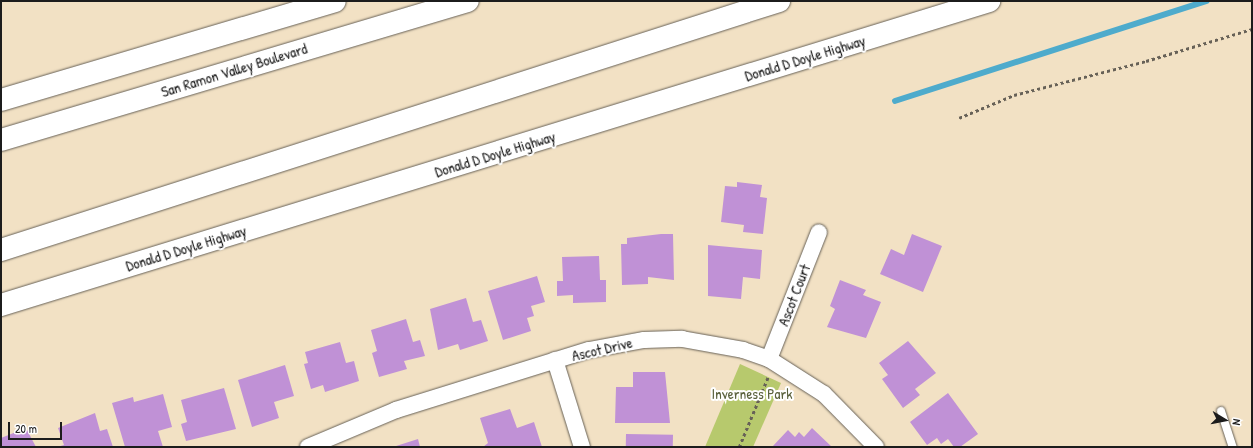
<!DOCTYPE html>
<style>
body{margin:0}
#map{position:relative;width:1253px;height:448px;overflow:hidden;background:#f2e1c4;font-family:"Patrick Hand",sans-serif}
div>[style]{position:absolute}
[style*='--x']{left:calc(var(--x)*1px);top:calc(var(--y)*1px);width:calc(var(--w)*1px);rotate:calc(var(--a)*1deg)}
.green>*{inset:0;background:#b7c96d}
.stream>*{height:5.5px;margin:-2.75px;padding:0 2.75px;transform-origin:2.75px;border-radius:2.75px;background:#4eabcc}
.building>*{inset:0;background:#c091d6;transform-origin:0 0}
.path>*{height:2.5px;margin-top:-1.25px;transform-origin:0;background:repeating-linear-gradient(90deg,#676157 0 3px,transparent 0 6px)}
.roads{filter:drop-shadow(0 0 1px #676157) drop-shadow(0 0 1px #676157)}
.service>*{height:8px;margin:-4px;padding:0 4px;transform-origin:4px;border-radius:4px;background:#fff}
.minor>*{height:16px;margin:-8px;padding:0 8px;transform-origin:8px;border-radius:8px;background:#fff}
.secondary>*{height:22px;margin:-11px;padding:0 11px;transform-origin:11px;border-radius:11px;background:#fff}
.motorway>*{height:22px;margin:-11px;padding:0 11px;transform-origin:11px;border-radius:11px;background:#fff}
span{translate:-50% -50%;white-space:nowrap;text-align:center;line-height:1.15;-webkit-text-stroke:4px #fff;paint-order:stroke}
.street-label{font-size:15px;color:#1c1c1c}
.park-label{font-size:15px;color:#5a613c}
.frame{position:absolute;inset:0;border:2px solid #1c1c1c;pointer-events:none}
.north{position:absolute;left:1205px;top:400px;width:40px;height:40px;-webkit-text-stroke:3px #fff;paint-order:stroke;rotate:100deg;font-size:11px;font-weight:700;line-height:16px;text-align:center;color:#1c1c1c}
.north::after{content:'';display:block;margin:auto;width:14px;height:18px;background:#1c1c1c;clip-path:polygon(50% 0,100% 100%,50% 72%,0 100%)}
.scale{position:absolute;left:8px;top:422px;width:54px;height:18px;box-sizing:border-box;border:2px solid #1c1c1c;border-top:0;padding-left:5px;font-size:12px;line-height:14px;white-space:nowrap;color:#1c1c1c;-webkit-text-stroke:3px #fff;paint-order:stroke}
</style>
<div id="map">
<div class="green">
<div style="clip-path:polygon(740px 364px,781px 383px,753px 447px,705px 447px)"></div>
</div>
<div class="stream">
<div style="--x:895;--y:101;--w:327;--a:-17.8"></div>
</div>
<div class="building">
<div style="clip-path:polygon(737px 182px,762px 185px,760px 197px,767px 198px,763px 234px,743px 232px,744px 225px,721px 222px,725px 186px,737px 187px)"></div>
<div style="clip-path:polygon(661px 234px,673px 234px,674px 280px,648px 277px,648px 284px,622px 285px,621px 244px,627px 244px,627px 238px)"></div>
<div style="clip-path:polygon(912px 234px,942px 246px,923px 292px,880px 274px,891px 249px,904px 255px)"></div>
<div style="clip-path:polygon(708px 245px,762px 250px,760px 279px,743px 277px,741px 299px,708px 296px)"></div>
<div style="clip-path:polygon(599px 256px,600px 280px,606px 280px,606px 302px,573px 303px,573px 295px,557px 296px,557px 281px,563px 281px,562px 257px)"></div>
<div style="clip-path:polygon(537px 276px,545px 302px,531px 306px,534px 316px,527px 318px,531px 331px,503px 340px,488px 291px)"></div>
<div style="clip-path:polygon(840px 280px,866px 290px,863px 295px,881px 302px,866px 338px,827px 327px,835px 309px,830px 306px)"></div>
<div style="clip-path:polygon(466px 298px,473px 322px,481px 320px,488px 341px,460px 350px,458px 344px,438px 350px,430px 309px)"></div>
<div style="clip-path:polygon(406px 319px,413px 342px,420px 340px,425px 356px,404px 361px,407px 369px,379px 377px,372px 353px,377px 351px,371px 330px)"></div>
<div style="clip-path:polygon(908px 341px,936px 373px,915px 389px,920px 395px,903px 408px,882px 379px,888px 375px,879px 363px)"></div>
<div style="clip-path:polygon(340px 342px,346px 363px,354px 361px,359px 381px,325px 392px,323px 385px,311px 389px,304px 364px,308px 363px,305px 352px)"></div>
<div style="clip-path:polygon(285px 365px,294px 396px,274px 402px,279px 418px,252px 427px,238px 380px)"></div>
<div style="clip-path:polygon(633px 372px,665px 372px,670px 423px,615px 423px,616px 387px,633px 387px)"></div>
<div style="clip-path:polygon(224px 388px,236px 429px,186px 441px,181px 424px,187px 422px,181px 400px)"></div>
<div style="clip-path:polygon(948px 393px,978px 434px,960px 447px,954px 447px,948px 439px,941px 444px,937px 438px,927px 445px,910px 422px)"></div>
<div style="clip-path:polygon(163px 394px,172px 427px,158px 431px,163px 447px,125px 447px,112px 403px,133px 397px,134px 402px)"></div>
<div style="clip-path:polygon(510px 409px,517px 428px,534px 422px,542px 447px,483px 447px,488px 443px,480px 418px)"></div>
<div style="clip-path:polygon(95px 413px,100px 431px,107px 429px,113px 447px,57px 447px,64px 445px,58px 428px)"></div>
<div style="clip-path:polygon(26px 428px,36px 447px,1px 447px,1px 438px)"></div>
<div style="clip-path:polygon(812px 428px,832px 447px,772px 447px,788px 430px,795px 437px,799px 432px,804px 437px)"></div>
<div style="left:626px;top:434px;width:47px;height:13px;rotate:1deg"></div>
<div style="clip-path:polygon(418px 439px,420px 447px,393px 447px)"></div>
</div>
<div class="path">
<div style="--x:959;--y:118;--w:60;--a:-22.7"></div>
<div style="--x:1014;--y:95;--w:136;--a:-14.4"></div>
<div style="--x:1146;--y:61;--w:111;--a:-16.8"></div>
<div style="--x:739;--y:447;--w:76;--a:-67.5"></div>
</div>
<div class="roads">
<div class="service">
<div style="--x:1221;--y:411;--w:38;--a:72"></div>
</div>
<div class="minor">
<div style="--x:769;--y:359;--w:136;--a:-68.5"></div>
<div style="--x:555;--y:360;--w:91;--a:72.8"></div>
<div style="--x:308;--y:447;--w:95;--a:-22.8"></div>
<div style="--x:396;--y:410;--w:202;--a:-17.3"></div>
<div style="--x:589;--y:350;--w:56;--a:-10.3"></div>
<div style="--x:644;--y:340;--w:38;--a:-2"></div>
<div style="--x:682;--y:339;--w:62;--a:10.2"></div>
<div style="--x:743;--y:350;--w:28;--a:19"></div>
<div style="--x:769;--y:359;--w:65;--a:32.5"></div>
<div style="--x:824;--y:394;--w:74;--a:45.5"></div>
</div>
<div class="secondary">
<div style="--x:1;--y:100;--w:348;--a:-16.5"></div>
<div style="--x:1;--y:140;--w:487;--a:-16.6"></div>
</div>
<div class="motorway">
<div style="--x:1;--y:250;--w:817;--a:-17.75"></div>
<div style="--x:1;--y:305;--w:1034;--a:-17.1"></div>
</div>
</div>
<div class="street-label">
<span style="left:805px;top:58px;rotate:-17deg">Donald D Doyle Highway</span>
<span style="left:234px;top:70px;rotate:-17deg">San Ramon Valley Boulevard</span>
<span style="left:495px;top:154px;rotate:-17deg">Donald D Doyle Highway</span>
<span style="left:186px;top:248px;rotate:-17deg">Donald D Doyle Highway</span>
<span style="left:794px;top:295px;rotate:-69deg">Ascot Court</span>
<span style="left:602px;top:349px;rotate:-13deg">Ascot Drive</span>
</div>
<div class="park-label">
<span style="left:752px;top:394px">Inverness Park</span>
</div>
<div class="frame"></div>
<div class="north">N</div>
<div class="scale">20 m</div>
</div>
